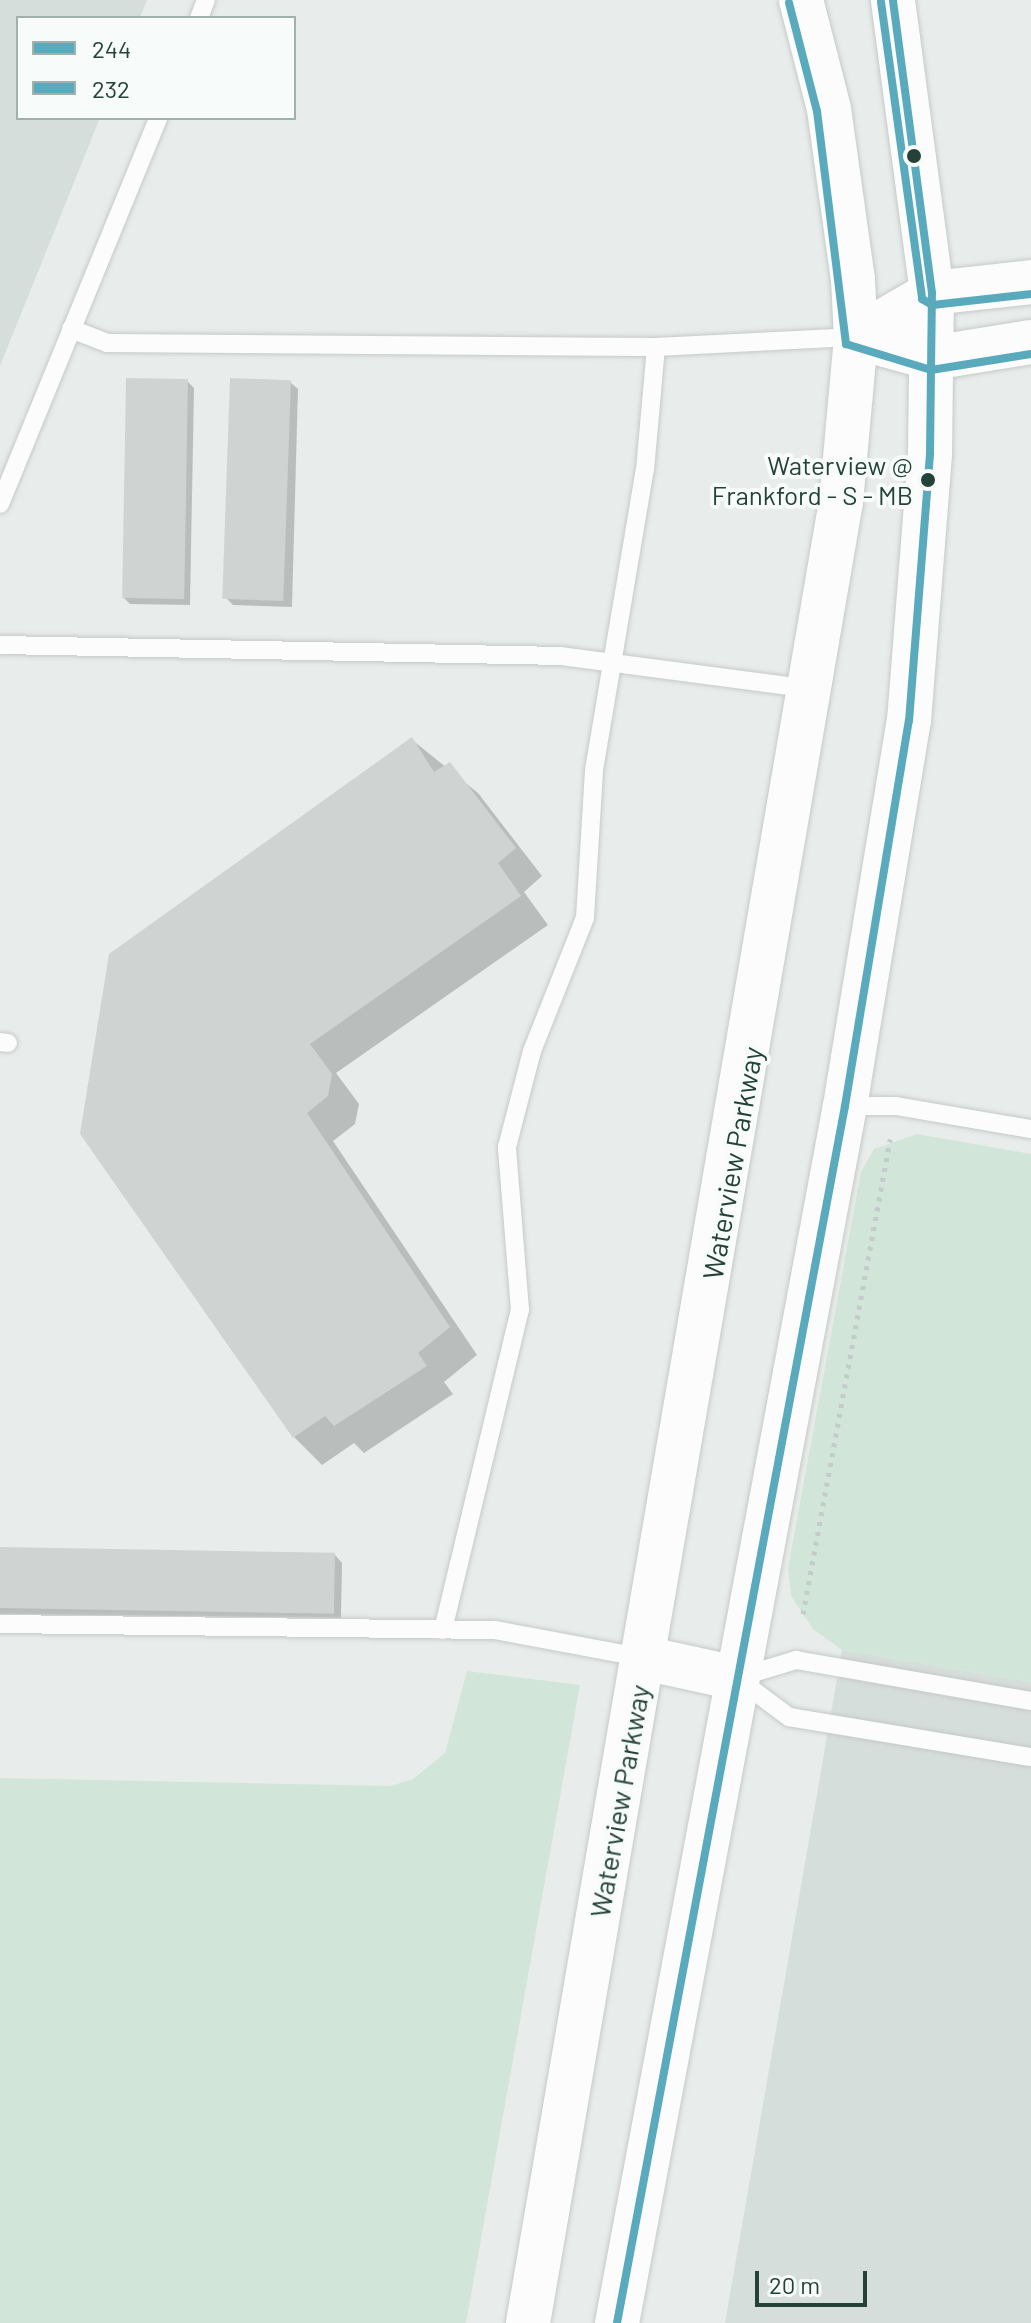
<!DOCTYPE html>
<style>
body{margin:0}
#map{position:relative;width:1031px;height:2323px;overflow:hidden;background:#e8edeb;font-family:Barlow,sans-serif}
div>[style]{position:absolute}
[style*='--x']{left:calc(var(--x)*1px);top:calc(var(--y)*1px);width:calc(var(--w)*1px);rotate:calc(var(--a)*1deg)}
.built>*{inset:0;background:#d6dedb}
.green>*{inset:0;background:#d1e6d8}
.shadow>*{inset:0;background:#0003}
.building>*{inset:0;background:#cfd4d2;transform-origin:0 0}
.path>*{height:5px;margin-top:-2.5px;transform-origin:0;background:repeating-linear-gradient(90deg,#c3ccca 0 4px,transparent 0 10px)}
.roads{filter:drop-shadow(0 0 2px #c5cac8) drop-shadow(0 0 2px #c5cac8)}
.lane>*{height:18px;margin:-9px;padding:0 9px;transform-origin:9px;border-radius:9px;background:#fcfcfc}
.secondary>*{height:44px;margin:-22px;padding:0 22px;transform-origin:22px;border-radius:22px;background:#fcfcfc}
.bus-1>*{height:8px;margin:-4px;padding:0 4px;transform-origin:4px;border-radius:4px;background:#59aabc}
.bus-2>*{height:8px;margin:-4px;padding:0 4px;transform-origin:4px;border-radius:4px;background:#59aabc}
.dots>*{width:22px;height:22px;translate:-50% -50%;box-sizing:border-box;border:4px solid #f7fbf9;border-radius:50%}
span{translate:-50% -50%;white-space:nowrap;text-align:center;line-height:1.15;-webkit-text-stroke:8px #f7fbf9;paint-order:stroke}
.bus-label{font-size:26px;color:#24423a}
.right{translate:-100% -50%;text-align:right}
.street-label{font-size:28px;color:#24423a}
.legend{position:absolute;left:16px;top:16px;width:280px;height:104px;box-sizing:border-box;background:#f7fbf9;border:2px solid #a3b1ad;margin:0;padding:10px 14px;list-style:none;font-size:24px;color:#24423a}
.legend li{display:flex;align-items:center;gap:16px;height:40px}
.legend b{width:40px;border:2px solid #a3b1ad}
.scale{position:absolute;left:755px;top:2271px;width:112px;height:36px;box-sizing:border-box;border:4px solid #24423a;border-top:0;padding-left:10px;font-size:24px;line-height:28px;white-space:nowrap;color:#24423a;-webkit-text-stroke:6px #f7fbf9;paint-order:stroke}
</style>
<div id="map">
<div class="built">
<div style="clip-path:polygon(0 0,147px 0,140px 18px,18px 18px,18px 118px,100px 118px,0 366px)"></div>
<div style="clip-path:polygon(842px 1650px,1031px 1682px,1031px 2323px,725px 2323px)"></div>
</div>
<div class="green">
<div style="clip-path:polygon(917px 1134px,1031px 1154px,1031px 1682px,842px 1650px,813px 1629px,791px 1596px,788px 1568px,861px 1172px,874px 1149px)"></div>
<div style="clip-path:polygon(467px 1671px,580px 1685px,466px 2323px,0 2323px,0 1778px,391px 1786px,413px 1779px,445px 1753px)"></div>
</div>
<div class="shadow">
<div style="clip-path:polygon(187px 381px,194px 388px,190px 605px,130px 604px,123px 597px)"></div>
<div style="clip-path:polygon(290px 382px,298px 389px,292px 607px,233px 605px,226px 598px)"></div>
<div style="clip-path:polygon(411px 739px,478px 793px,542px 876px,524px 892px,548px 925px,336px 1073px,359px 1104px,355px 1124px,333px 1141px,477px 1355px,444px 1382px,453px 1394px,364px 1453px,354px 1443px,322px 1465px,294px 1437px,82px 1133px)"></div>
<div style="clip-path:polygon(0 1549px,335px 1555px,342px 1563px,341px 1618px,0 1614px)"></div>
</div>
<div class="building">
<div style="left:126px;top:378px;width:62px;height:220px;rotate:1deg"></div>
<div style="left:230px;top:378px;width:61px;height:221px;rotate:2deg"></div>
<div style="clip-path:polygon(412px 737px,434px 772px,450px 762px,516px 848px,498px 863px,521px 896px,310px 1044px,332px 1074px,328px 1096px,307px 1113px,450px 1327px,418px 1353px,427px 1366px,334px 1426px,325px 1416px,293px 1438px,80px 1134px,109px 954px)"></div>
<div style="left:0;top:1547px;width:335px;height:61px;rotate:1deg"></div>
</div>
<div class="path">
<div style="--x:803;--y:1614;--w:483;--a:-79.6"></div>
</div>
<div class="roads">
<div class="lane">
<div style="--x:199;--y:18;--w:19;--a:-69"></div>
<div style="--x:71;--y:329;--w:39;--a:21"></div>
<div style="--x:107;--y:343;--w:549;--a:0.42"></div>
<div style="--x:656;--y:347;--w:200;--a:-2.9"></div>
<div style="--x:0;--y:504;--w:417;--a:-67.7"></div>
<div style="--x:0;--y:645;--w:561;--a:1.12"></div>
<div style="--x:561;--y:656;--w:252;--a:7.5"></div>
<div style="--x:0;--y:1042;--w:8;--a:7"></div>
<div style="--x:845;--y:1106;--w:51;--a:0"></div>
<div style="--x:896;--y:1106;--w:137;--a:9.7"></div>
<div style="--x:0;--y:1624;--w:495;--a:0.7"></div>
<div style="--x:495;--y:1630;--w:152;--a:10.6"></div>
<div style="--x:443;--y:1630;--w:329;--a:-76.5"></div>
<div style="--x:520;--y:1310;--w:164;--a:-94.6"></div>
<div style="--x:507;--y:1147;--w:99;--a:-75.4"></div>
<div style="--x:532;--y:1051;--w:143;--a:-68.3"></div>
<div style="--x:585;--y:918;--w:148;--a:-86.5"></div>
<div style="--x:594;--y:770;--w:304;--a:-80.4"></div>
<div style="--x:645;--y:470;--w:123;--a:-84.9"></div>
<div style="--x:740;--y:1677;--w:59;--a:-16.9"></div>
<div style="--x:796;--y:1660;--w:239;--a:9.9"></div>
<div style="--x:738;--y:1679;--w:64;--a:36.7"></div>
<div style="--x:789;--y:1717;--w:245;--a:9.4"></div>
</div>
<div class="secondary">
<div style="--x:856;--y:337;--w:88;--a:-30.1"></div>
<div style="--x:932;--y:293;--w:100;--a:-6.3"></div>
<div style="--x:856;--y:337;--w:79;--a:15.4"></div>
<div style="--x:932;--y:358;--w:100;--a:-9.2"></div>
<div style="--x:644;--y:1658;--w:94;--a:12.3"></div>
<div style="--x:528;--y:2323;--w:1848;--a:-80.25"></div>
<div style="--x:841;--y:502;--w:166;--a:-84.8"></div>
<div style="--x:856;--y:337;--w:57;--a:-93"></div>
<div style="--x:853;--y:280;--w:173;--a:-98"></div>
<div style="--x:829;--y:109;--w:113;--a:-104.4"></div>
<div style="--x:617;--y:2323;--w:1238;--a:-79.39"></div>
<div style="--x:845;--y:1106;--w:390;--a:-80.6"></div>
<div style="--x:909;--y:721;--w:269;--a:-85.5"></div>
<div style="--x:930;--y:453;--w:160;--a:-89.3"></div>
<div style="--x:932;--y:293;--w:296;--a:-97.6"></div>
</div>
</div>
<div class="bus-1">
<div style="--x:617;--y:2323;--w:1238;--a:-79.39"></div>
<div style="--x:845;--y:1106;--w:390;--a:-80.6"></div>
<div style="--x:909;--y:721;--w:269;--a:-85.5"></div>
<div style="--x:930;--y:453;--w:160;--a:-89.3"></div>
<div style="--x:932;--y:293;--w:296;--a:-97.6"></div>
</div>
<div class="bus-2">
<div style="--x:881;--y:2;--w:300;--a:82.1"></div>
<div style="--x:922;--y:299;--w:12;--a:31"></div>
<div style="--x:932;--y:305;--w:100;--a:-6.3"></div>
<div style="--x:789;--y:3;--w:112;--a:75.5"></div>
<div style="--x:817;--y:111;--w:235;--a:82.9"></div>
<div style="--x:846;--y:344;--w:89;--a:17"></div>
<div style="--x:931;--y:370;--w:101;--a:-9.1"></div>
</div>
<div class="dots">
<div style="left:914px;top:156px;background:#24423a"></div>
<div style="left:928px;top:480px;background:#24423a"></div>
</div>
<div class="bus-label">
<span class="right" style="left:913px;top:480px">Waterview @<br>Frankford - S - MB</span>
</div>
<div class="street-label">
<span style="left:732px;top:1163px;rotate:-80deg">Waterview Parkway</span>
<span style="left:619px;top:1801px;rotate:-80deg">Waterview Parkway</span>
</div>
<ul class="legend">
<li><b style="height:10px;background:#59aabc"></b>244</li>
<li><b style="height:10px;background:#59aabc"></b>232</li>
</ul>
<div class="scale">20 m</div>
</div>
